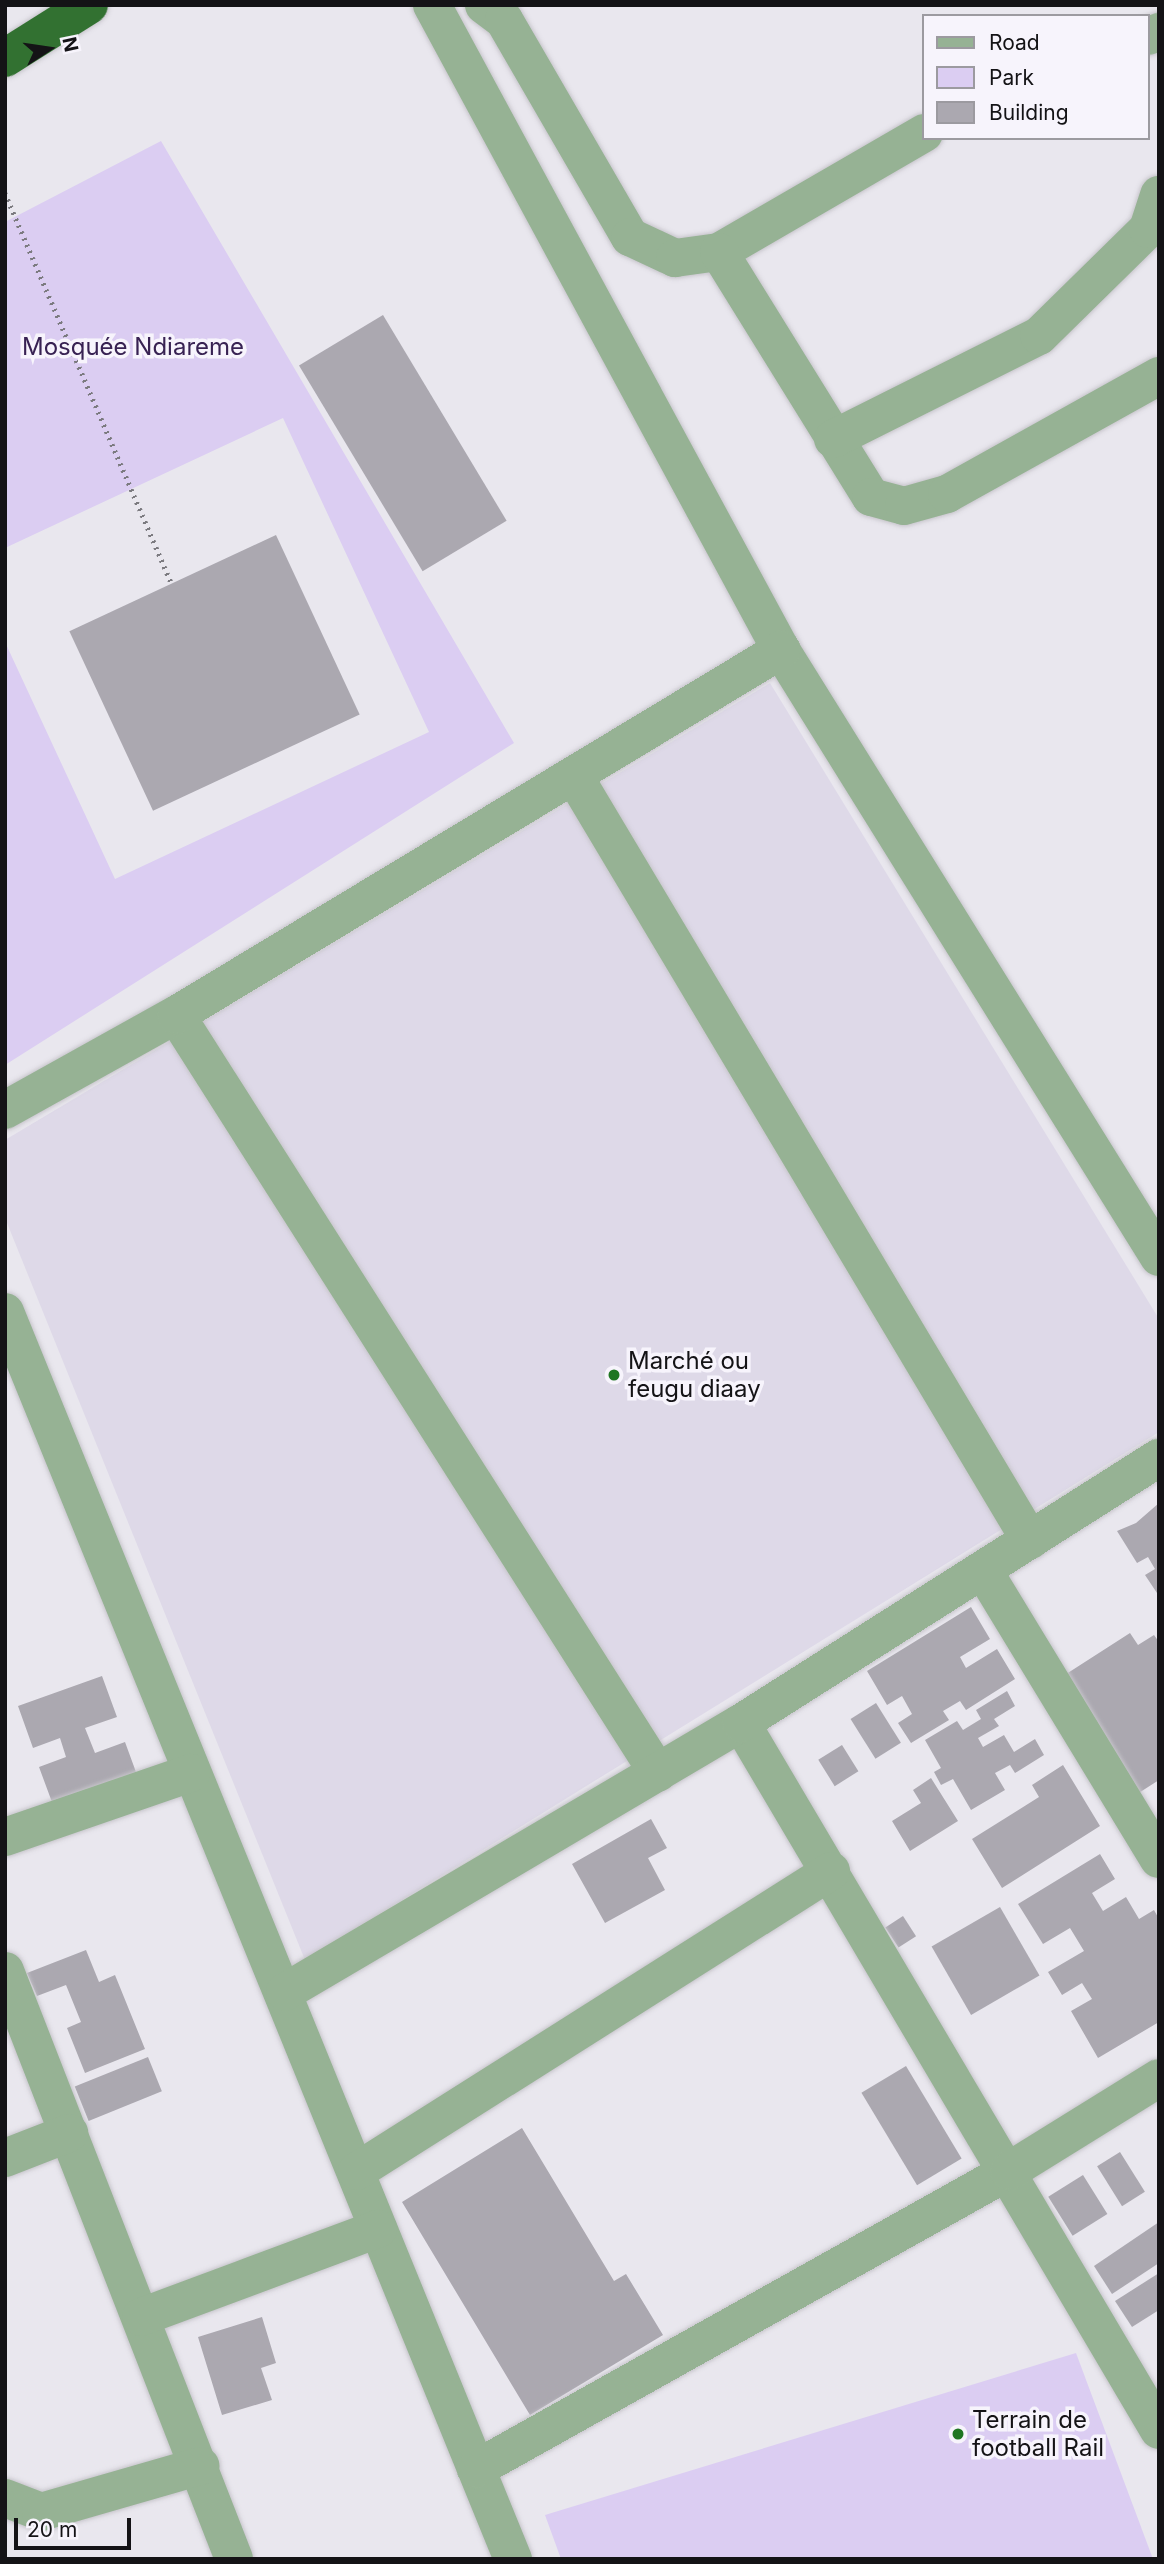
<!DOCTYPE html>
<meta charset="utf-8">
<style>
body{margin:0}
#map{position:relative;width:1164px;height:2564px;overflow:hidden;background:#e9e7ee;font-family:Inter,sans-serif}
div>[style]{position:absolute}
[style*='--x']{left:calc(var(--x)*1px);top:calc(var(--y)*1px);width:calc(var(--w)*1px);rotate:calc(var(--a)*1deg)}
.built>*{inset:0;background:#ded9e8}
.green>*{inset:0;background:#dbcdf2}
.building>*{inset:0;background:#aba8b0;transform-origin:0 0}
.path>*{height:4.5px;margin-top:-2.25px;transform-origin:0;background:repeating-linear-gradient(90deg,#7b7a7f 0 2px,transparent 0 7px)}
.roads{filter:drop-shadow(0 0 2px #c7c5cb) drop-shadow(0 0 2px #c7c5cb)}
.minor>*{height:38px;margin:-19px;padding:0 19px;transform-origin:19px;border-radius:19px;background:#96b294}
.highway>*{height:38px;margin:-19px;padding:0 19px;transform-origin:19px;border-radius:19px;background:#327131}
.dots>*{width:19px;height:19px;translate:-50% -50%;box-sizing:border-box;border:4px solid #f7f4fc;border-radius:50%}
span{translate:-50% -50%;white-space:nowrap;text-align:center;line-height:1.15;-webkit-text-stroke:7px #f7f4fc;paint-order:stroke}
.park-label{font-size:24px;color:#382253}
.poi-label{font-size:24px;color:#141316}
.left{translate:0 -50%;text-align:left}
.frame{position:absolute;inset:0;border:7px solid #141316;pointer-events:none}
.legend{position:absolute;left:922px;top:14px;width:228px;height:126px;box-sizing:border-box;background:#f7f4fc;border:2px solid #9c9aa0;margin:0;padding:9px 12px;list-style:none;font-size:21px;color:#141316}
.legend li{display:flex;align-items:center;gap:14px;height:35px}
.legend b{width:35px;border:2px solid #9c9aa0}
.north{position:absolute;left:14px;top:14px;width:70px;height:70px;-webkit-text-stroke:5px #f7f4fc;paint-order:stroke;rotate:78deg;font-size:19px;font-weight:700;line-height:28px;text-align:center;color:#141316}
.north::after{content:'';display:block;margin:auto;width:24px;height:32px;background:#141316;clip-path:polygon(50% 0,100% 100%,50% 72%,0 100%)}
.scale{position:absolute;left:14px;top:2518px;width:117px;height:32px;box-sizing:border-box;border:4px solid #141316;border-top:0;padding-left:9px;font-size:21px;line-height:24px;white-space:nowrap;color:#141316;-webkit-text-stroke:5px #f7f4fc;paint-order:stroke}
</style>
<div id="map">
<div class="built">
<div style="clip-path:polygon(770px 683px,1159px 1319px,1159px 1432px,305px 1960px,5px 1218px,5px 1140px)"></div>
</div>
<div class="green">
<div style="clip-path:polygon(161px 141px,514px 743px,5px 1065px,5px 642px,115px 879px,429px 732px,283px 418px,5px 548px,5px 222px)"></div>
<div style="clip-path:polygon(1076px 2353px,1153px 2559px,561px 2559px,545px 2515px)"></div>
</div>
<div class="building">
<div style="left:383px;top:315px;width:240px;height:98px;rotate:59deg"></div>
<div style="left:276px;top:535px;width:198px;height:228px;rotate:65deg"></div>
<div style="clip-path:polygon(1159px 1503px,1159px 1592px,1157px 1593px,1145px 1575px,1155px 1569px,1148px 1557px,1137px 1563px,1117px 1531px,1136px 1523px)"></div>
<div style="clip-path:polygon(971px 1607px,990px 1639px,960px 1657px,966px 1668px,997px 1649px,1015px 1679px,966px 1710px,960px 1701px,943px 1711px,949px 1720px,911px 1743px,898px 1723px,912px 1714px,902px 1696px,887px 1705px,867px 1671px)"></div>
<div style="clip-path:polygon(1130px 1633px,1138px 1645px,1154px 1635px,1159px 1642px,1159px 1780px,1134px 1796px,1060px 1678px)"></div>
<div style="clip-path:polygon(102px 1676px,117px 1717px,85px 1728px,95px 1753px,125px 1742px,140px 1783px,56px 1813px,39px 1767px,66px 1757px,60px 1738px,33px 1748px,18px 1706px)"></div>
<div style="clip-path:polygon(1007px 1691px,1015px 1706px,994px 1719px,999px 1726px,978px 1738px,983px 1747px,1004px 1735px,1014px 1752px,1035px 1739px,1044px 1755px,1015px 1773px,1010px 1765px,995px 1773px,1005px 1790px,971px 1810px,953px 1779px,941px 1785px,934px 1772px,941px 1768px,925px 1740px,957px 1721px,963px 1730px,981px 1719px,976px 1710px)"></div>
<div style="left:876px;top:1703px;width:47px;height:30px;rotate:58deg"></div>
<div style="left:842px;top:1745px;width:31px;height:28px;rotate:58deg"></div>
<div style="clip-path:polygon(1063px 1765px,1100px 1826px,1002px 1888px,972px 1839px,1039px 1797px,1032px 1785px)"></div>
<div style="clip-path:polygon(931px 1778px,958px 1821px,910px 1851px,892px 1821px,921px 1803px,913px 1790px)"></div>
<div style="clip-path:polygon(651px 1819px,667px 1848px,648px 1858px,665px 1890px,605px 1923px,572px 1864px)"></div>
<div style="clip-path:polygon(1100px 1854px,1115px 1879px,1092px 1893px,1103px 1911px,1126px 1897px,1139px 1919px,1154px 1910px,1159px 1919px,1159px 2022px,1098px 2058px,1071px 2011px,1092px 1999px,1082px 1983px,1062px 1995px,1048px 1972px,1084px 1951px,1070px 1928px,1043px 1944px,1018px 1904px)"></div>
<div style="left:1000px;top:1907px;width:79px;height:79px;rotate:60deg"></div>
<div style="left:903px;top:1916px;width:24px;height:21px;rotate:57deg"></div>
<div style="clip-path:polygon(86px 1950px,99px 1982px,115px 1975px,145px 2049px,85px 2073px,67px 2028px,81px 2022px,66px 1985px,37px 1996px,27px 1973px)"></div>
<div style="left:148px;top:2057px;width:37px;height:79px;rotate:68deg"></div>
<div style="left:906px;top:2066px;width:108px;height:52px;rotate:59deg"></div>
<div style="clip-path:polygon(522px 2128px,614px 2281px,626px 2274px,663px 2335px,530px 2415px,402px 2202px)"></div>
<div style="left:1120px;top:2152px;width:47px;height:27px;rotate:58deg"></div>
<div style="left:1083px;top:2175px;width:46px;height:41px;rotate:58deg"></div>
<div style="clip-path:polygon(1159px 2222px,1159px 2263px,1112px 2294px,1094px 2266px)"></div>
<div style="clip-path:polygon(1159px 2273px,1159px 2310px,1132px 2327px,1115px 2301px)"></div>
<div style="clip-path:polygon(262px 2317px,276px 2363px,261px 2368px,272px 2400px,222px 2415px,198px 2337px)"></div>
</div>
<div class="path">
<div style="--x:5;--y:193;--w:425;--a:66.9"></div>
</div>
<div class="roads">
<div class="minor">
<div style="--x:432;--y:5;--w:733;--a:61.58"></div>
<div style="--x:781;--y:650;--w:715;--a:58.09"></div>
<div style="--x:484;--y:5;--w:25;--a:37"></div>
<div style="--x:504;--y:20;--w:251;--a:59.9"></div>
<div style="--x:630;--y:237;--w:50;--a:25"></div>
<div style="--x:675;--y:258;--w:44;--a:-7.8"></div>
<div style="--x:719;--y:252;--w:237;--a:-30.1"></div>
<div style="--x:1148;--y:36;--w:12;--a:-20"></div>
<div style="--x:719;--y:252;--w:288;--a:58.2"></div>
<div style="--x:871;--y:497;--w:34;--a:15"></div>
<div style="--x:904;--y:506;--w:45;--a:-15.6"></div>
<div style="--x:947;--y:494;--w:243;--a:-29.1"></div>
<div style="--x:833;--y:439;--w:230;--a:-26.6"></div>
<div style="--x:1039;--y:336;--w:153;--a:-44.5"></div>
<div style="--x:1148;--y:229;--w:36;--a:-72"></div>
<div style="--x:574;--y:776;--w:890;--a:59.17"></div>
<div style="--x:176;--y:1015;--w:898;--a:57.55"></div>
<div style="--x:5;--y:1110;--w:196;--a:-29.1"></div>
<div style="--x:176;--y:1015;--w:707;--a:-31.1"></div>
<div style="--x:5;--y:1312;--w:1347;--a:67.84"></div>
<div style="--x:983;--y:1570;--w:338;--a:58.7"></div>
<div style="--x:741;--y:1723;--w:821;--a:59.41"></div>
<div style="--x:5;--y:1837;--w:197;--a:-19"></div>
<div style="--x:5;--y:1971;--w:631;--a:68.72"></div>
<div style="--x:285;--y:1992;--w:529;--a:-30.54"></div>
<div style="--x:741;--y:1723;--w:495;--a:-32.4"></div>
<div style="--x:5;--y:2158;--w:69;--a:-21.3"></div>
<div style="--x:357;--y:2171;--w:561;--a:-32.33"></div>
<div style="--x:141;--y:2317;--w:253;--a:-20.4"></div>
<div style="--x:476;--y:2469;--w:611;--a:-29.21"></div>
<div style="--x:1009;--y:2171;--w:176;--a:-31.8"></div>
<div style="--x:5;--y:2498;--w:39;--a:21"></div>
<div style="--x:41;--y:2512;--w:166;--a:-16.1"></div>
</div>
<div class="highway">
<div style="--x:5;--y:58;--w:99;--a:-32.2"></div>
</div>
</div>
<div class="dots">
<div style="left:614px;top:1375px;background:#1f7622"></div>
<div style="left:958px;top:2434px;background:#1f7622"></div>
</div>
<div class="park-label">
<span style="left:133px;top:347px">Mosquée Ndiareme</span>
</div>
<div class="poi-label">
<span class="left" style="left:628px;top:1375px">Marché ou<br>feugu diaay</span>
<span class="left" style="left:972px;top:2434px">Terrain de<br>football Rail</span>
</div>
<div class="frame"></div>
<ul class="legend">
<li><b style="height:9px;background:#96b294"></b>Road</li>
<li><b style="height:19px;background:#dbcdf2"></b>Park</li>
<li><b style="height:19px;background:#aba8b0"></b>Building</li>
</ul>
<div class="north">N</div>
<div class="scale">20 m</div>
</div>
